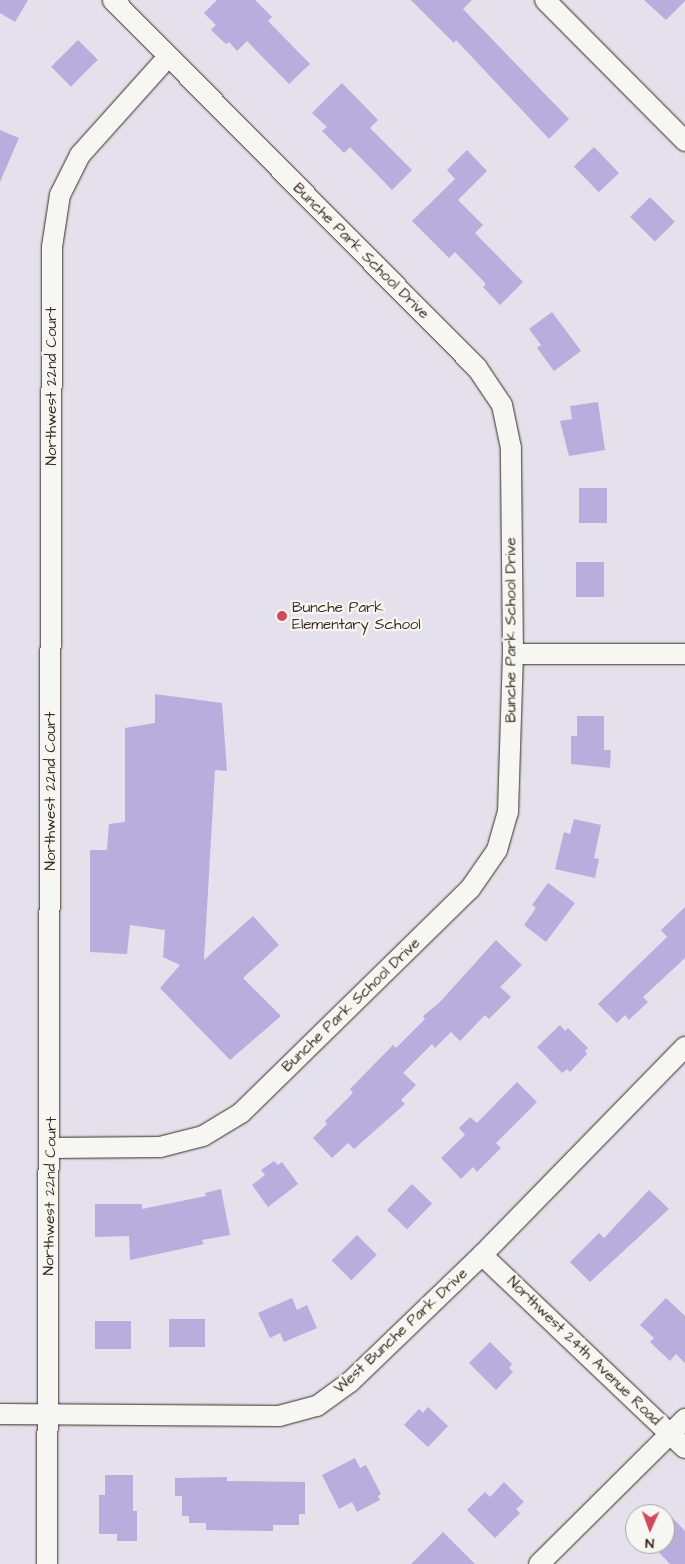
<!DOCTYPE html>
<style>
body{margin:0}
#map{position:relative;width:685px;height:1564px;overflow:hidden;background:#e4e0ec;font-family:"Architects Daughter",sans-serif}
div>[style]{position:absolute}
[style*='--x']{left:calc(var(--x)*1px);top:calc(var(--y)*1px);width:calc(var(--w)*1px);rotate:calc(var(--a)*1deg)}
.building>*{inset:0;background:#b9adde;transform-origin:0 0}
.roads{filter:drop-shadow(0 0 1px #3b2a1e) drop-shadow(0 0 1px #3b2a1e)}
.minor>*{height:20px;margin:-10px;padding:0 10px;transform-origin:10px;border-radius:10px;background:#f6f6f2}
.dots>*{width:14px;height:14px;translate:-50% -50%;box-sizing:border-box;border:2px solid #f6f6f2;border-radius:50%}
span{translate:-50% -50%;white-space:nowrap;text-align:center;line-height:1.15;-webkit-text-stroke:4.5px #f6f6f2;paint-order:stroke}
.street-label{font-size:15px;color:#3b2a1e}
.poi-label{font-size:15px;color:#3b2a1e}
.left{translate:0 -50%;text-align:left}
.north{position:absolute;left:625px;top:1504px;width:50px;height:50px;box-sizing:border-box;background:#f6f6f2;border:1px solid #aba49d;border-radius:50%;rotate:182deg;font-size:14px;font-weight:700;line-height:20px;text-align:center;color:#3b2a1e}
.north::after{content:'';display:block;margin:auto;width:18px;height:22px;background:#d1495b;clip-path:polygon(50% 0,100% 100%,50% 72%,0 100%)}
</style>
<div id="map">
<div class="building">
<div style="clip-path:polygon(0 0,28px 0,15px 22px,0 13px)"></div>
<div style="clip-path:polygon(217px 0,255px 0,272px 17px,268px 21px,310px 64px,289px 84px,247px 41px,237px 51px,229px 42px,226px 44px,211px 30px,216px 25px,204px 13px)"></div>
<div style="clip-path:polygon(411px 0,472px 0,463px 9px,569px 119px,549px 139px,456px 40px,454px 43px)"></div>
<div style="clip-path:polygon(644px 0,685px 0,685px 1px,666px 20px)"></div>
<div style="left:78px;top:40px;width:28px;height:38px;rotate:45deg"></div>
<div style="clip-path:polygon(342px 83px,378px 120px,370px 128px,412px 170px,392px 190px,350px 147px,344px 153px,322px 131px,327px 127px,312px 113px)"></div>
<div style="clip-path:polygon(0 130px,19px 138px,0 182px)"></div>
<div style="left:594px;top:147px;width:36px;height:28px;rotate:46deg"></div>
<div style="clip-path:polygon(467px 150px,487px 171px,458px 200px,483px 225px,475px 233px,523px 282px,500px 305px,483px 287px,486px 284px,455px 252px,449px 258px,412px 221px,455px 179px,447px 170px)"></div>
<div style="left:650px;top:197px;width:35px;height:28px;rotate:45deg"></div>
<div style="clip-path:polygon(552px 312px,581px 351px,554px 371px,537px 348px,541px 345px,529px 329px)"></div>
<div style="clip-path:polygon(598px 402px,605px 450px,569px 456px,560px 421px,572px 419px,570px 406px)"></div>
<div style="left:579px;top:488px;width:28px;height:35px"></div>
<div style="left:576px;top:562px;width:28px;height:35px"></div>
<div style="clip-path:polygon(155px 694px,222px 703px,227px 771px,215px 770px,204px 960px,253px 916px,279px 945px,243px 978px,281px 1016px,230px 1060px,160px 988px,180px 965px,163px 957px,165px 930px,130px 925px,127px 954px,90px 952px,90px 850px,107px 850px,109px 824px,125px 822px,125px 728px,155px 723px)"></div>
<div style="clip-path:polygon(577px 716px,604px 716px,604px 750px,611px 750px,610px 768px,571px 764px,571px 736px,577px 736px)"></div>
<div style="clip-path:polygon(574px 819px,601px 825px,594px 858px,599px 859px,595px 878px,555px 869px,564px 832px,570px 834px)"></div>
<div style="clip-path:polygon(548px 883px,575px 903px,546px 942px,524px 925px,536px 908px,532px 905px)"></div>
<div style="clip-path:polygon(685px 907px,685px 958px,643px 997px,648px 1002px,629px 1020px,625px 1015px,617px 1023px,598px 1004px,667px 937px,661px 930px)"></div>
<div style="clip-path:polygon(496px 940px,522px 965px,500px 987px,511px 997px,489px 1019px,485px 1015px,460px 1041px,451px 1032px,435px 1048px,432px 1044px,403px 1073px,416px 1085px,401px 1100px,405px 1104px,354px 1149px,348px 1143px,332px 1158px,313px 1138px,327px 1124px,325px 1121px,353px 1093px,350px 1089px,393px 1045px,396px 1048px,425px 1019px,423px 1016px,439px 1003px)"></div>
<div style="clip-path:polygon(560px 1025px,565px 1031px,568px 1028px,588px 1048px,585px 1051px,587px 1054px,570px 1072px,567px 1069px,562px 1073px,537px 1047px)"></div>
<div style="clip-path:polygon(517px 1082px,537px 1102px,496px 1143px,501px 1148px,477px 1172px,473px 1167px,461px 1179px,441px 1158px,465px 1135px,459px 1128px,470px 1117px,477px 1123px)"></div>
<div style="clip-path:polygon(274px 1161px,278px 1165px,282px 1162px,298px 1184px,268px 1207px,252px 1185px,265px 1175px,261px 1170px)"></div>
<div style="left:412px;top:1184px;width:28px;height:36px;rotate:44deg"></div>
<div style="clip-path:polygon(221px 1189px,230px 1235px,202px 1240px,204px 1244px,130px 1260px,129px 1236px,95px 1237px,95px 1204px,142px 1204px,142px 1209px,206px 1196px,205px 1193px)"></div>
<div style="clip-path:polygon(649px 1190px,669px 1209px,590px 1282px,570px 1262px,599px 1233px,604px 1238px)"></div>
<div style="left:357px;top:1235px;width:28px;height:36px;rotate:45deg"></div>
<div style="clip-path:polygon(292px 1298px,297px 1310px,307px 1305px,317px 1328px,284px 1342px,280px 1333px,270px 1338px,258px 1313px)"></div>
<div style="clip-path:polygon(666px 1298px,685px 1316px,685px 1363px,676px 1354px,670px 1361px,650px 1342px,654px 1338px,640px 1325px)"></div>
<div style="left:169px;top:1319px;width:36px;height:28px"></div>
<div style="left:95px;top:1321px;width:36px;height:28px"></div>
<div style="clip-path:polygon(490px 1342px,512px 1364px,509px 1368px,513px 1372px,496px 1390px,469px 1363px)"></div>
<div style="clip-path:polygon(428px 1407px,448px 1426px,428px 1447px,404px 1425px,419px 1409px,423px 1413px)"></div>
<div style="clip-path:polygon(355px 1458px,360px 1468px,366px 1465px,381px 1494px,378px 1496px,380px 1500px,357px 1512px,352px 1502px,339px 1509px,322px 1475px)"></div>
<div style="clip-path:polygon(105px 1475px,133px 1475px,133px 1511px,137px 1511px,137px 1541px,117px 1541px,117px 1534px,99px 1534px,99px 1495px,105px 1495px)"></div>
<div style="clip-path:polygon(227px 1477px,227px 1481px,305px 1482px,305px 1514px,299px 1514px,299px 1525px,273px 1525px,273px 1531px,206px 1530px,206px 1523px,189px 1523px,189px 1516px,182px 1516px,182px 1496px,175px 1496px,175px 1478px)"></div>
<div style="clip-path:polygon(504px 1482px,524px 1502px,516px 1509px,520px 1513px,495px 1538px,467px 1510px,485px 1492px,490px 1497px)"></div>
<div style="clip-path:polygon(665px 1510px,685px 1531px,685px 1564px,670px 1564px,651px 1544px,665px 1544px)"></div>
<div style="clip-path:polygon(443px 1532px,475px 1564px,411px 1564px)"></div>
</div>
<div class="roads">
<div class="minor">
<div style="--x:545;--y:0;--w:199;--a:45.2"></div>
<div style="--x:513;--y:654;--w:172;--a:0"></div>
<div style="--x:51;--y:1148;--w:109;--a:-0.5"></div>
<div style="--x:160;--y:1147;--w:44;--a:-14.3"></div>
<div style="--x:203;--y:1136;--w:44;--a:-31.2"></div>
<div style="--x:241;--y:1113;--w:320;--a:-44.4"></div>
<div style="--x:470;--y:889;--w:47;--a:-55.3"></div>
<div style="--x:497;--y:850;--w:40;--a:-74"></div>
<div style="--x:508;--y:812;--w:158;--a:-88.2"></div>
<div style="--x:513;--y:654;--w:206;--a:-90.6"></div>
<div style="--x:511;--y:448;--w:44;--a:-101.8"></div>
<div style="--x:502;--y:405;--w:45;--a:-124"></div>
<div style="--x:477;--y:368;--w:518;--a:-134.69"></div>
<div style="--x:482;--y:1255;--w:280;--a:43.6"></div>
<div style="--x:0;--y:1414;--w:279;--a:0.4"></div>
<div style="--x:279;--y:1416;--w:39;--a:-15"></div>
<div style="--x:317;--y:1406;--w:41;--a:-36"></div>
<div style="--x:350;--y:1382;--w:183;--a:-43.9"></div>
<div style="--x:482;--y:1255;--w:291;--a:-45.7"></div>
<div style="--x:47;--y:1564;--w:1317;--a:-89.78"></div>
<div style="--x:52;--y:247;--w:53;--a:-81.3"></div>
<div style="--x:60;--y:195;--w:45;--a:-63.4"></div>
<div style="--x:80;--y:155;--w:132;--a:-48.1"></div>
<div style="--x:539;--y:1564;--w:206;--a:-44.8"></div>
</div>
</div>
<div class="dots">
<div style="left:282px;top:616px;background:#d1495b"></div>
</div>
<div class="street-label">
<span style="left:361px;top:251px;rotate:45deg">Bunche Park School Drive</span>
<span style="left:52px;top:386px;rotate:-90deg">Northwest 22nd Court</span>
<span style="left:511px;top:630px;rotate:-90deg">Bunche Park School Drive</span>
<span style="left:51px;top:791px;rotate:-90deg">Northwest 22nd Court</span>
<span style="left:351px;top:1005px;rotate:-44deg">Bunche Park School Drive</span>
<span style="left:50px;top:1196px;rotate:-89deg">Northwest 22nd Court</span>
<span style="left:401px;top:1331px;rotate:-43deg">West Bunche Park Drive</span>
<span style="left:584px;top:1351px;rotate:44deg">Northwest 24th Avenue Road</span>
</div>
<div class="poi-label">
<span class="left" style="left:292px;top:616px">Bunche Park<br>Elementary School</span>
</div>
<div class="north">N</div>
</div>
